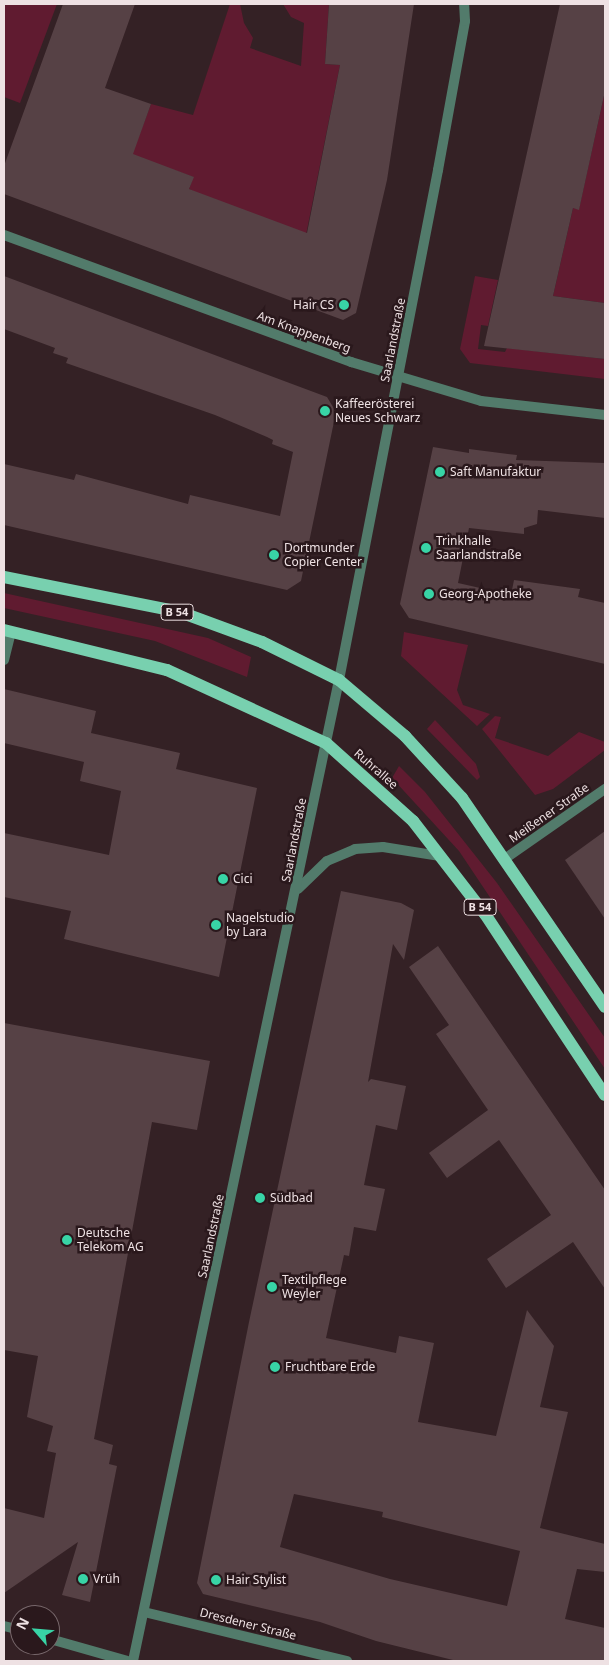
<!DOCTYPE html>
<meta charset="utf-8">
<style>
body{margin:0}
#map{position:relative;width:609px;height:1665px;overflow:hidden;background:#342125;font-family:"Noto Sans",sans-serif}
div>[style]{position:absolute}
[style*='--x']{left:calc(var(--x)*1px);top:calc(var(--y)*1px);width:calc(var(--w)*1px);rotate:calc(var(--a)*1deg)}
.green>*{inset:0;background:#601b30}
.building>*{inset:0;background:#564145}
.service>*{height:10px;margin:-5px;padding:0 5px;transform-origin:5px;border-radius:5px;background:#527b6b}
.minor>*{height:10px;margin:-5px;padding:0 5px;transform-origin:5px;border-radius:5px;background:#527b6b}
.tertiary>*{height:10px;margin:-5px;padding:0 5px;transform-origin:5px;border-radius:5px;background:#527b6b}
.primary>*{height:12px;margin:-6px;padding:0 6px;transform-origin:6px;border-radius:6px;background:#78d0af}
.dots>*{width:14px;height:14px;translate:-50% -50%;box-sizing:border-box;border:2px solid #2a181c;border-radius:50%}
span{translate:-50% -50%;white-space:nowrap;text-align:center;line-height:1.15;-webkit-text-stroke:5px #2a181c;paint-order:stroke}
.shield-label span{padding:1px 4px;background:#2a181c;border:1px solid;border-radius:4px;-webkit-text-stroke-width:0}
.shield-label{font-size:11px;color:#eee1e3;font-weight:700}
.poi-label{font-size:12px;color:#eee1e3}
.right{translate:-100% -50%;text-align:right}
.left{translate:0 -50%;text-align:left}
.street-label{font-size:12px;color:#eee1e3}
.frame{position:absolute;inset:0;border:5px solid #eee1e3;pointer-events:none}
.north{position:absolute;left:10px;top:1605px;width:50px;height:50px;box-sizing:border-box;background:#2a181c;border:1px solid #78686c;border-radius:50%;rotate:297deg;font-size:14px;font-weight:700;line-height:20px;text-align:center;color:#eee1e3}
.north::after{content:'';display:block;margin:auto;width:18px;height:22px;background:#38d4a6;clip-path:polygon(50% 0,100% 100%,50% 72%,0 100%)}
</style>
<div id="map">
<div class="green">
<div style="clip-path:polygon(4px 4px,57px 4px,20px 103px,4px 97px)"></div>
<div style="clip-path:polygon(230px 4px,240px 4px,244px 23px,253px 38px,250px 48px,301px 66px,304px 23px,291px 17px,283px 4px,329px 4px,325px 64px,340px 65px,303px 250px,189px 189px,193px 177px,174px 170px,123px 178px,151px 104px,193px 115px)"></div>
<div style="clip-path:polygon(605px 91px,605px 303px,553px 296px,573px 208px,579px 209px)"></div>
<div style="clip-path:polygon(475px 276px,498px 280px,488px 326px,481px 325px,478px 349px,505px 352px,507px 348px,605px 359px,605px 379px,470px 363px,460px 349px)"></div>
<div style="clip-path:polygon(4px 593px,208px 638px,251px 657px,247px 677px,155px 641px,4px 608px)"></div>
<div style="clip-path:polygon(404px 632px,468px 645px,457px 690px,463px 705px,490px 714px,477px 726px,401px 656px)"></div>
<div style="clip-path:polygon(495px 716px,501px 717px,495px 738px,548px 756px,579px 732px,605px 742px,605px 750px,553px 789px,535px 795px,482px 729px)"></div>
<div style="clip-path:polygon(435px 720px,476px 764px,480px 777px,477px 780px,427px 729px)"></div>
<div style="clip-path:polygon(399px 766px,425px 792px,497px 883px,605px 1038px,605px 1069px,459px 851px,392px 778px)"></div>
</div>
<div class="building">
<div style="clip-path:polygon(63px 4px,135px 4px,105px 88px,151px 104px,133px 154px,194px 177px,189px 189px,307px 233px,340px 65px,325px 64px,329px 4px,414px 4px,387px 180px,356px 313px,343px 320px,4px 194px,4px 166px)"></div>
<div style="clip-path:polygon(560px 4px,605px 4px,605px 91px,579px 210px,573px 208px,553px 296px,605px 303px,605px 359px,484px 346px)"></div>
<div style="clip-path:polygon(4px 276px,327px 397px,336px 412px,301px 581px,287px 590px,4px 525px,4px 464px,74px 480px,76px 474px,188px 504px,190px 495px,280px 516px,293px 452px,272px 444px,273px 440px,267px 437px,215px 415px,66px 363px,68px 358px,53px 353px,55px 348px,4px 329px)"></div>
<div style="clip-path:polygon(433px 447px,469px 453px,469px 449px,517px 455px,516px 460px,605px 463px,605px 518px,538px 510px,537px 524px,524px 528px,524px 534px,469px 528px,458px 583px,511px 595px,514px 580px,580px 589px,578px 597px,605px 603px,605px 664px,409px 618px,400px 604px)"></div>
<div style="clip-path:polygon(4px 689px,96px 711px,91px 733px,180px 753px,176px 769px,257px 788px,219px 977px,64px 939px,71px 911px,4px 897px,4px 833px,109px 855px,121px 791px,80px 781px,84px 762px,4px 743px)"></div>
<div style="clip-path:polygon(605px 831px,605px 919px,565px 860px)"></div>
<div style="clip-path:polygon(evenodd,341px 891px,401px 903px,414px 910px,404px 960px,393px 944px,368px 1082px,371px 1079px,406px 1086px,400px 1115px,397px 1130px,376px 1125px,364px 1185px,385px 1189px,376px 1231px,354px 1227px,349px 1256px,344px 1255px,326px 1338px,396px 1353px,399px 1336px,434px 1343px,418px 1422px,496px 1436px,527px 1310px,554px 1346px,540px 1407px,568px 1412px,540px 1528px,605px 1544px,605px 1572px,577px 1569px,565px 1619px,605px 1628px,605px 1661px,457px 1661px,376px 1641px,320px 1622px,203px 1594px,197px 1583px,249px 1322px,341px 891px,294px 1494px,383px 1512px,382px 1517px,520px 1551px,507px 1606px,390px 1579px,280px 1547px,294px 1494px)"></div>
<div style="clip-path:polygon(438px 946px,605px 1190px,605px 1289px,573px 1242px,506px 1288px,487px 1259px,551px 1215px,499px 1140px,447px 1178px,429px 1153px,488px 1110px,436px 1034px,449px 1025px,409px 967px)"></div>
<div style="clip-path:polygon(4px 1023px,210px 1061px,197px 1130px,152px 1122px,94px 1439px,113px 1445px,109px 1464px,117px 1466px,90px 1602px,62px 1595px,78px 1542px,4px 1593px,4px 1508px,44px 1518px,56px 1453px,47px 1451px,53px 1426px,27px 1417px,38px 1356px,4px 1350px)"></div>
</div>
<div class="service">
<div style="--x:4;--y:660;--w:29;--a:-76"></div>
</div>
<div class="minor">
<div style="--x:4;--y:235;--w:370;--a:20.1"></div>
<div style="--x:351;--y:362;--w:136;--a:16.7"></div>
<div style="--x:481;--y:401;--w:125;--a:6.4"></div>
<div style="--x:506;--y:858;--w:121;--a:-34.9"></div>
<div style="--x:144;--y:1612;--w:209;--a:13.6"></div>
<div style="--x:4;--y:1626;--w:16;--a:14"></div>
<div style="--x:50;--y:1639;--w:80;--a:15.9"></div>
</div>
<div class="tertiary">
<div style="--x:298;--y:889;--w:40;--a:-44"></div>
<div style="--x:327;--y:861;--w:30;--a:-23"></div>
<div style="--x:355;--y:849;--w:28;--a:-4"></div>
<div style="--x:383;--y:847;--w:58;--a:9"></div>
<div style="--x:133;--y:1661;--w:1002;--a:-78.14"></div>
<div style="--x:339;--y:680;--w:520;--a:-79.01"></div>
<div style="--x:438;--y:170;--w:151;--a:-79.7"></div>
<div style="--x:465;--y:21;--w:17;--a:-93"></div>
</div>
<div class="primary">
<div style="--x:4;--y:577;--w:179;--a:11.2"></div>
<div style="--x:180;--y:612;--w:87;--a:20.1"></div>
<div style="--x:262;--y:642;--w:86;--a:26.3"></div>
<div style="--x:339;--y:680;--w:87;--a:40.3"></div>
<div style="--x:405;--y:736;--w:84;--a:47.4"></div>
<div style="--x:462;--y:798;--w:253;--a:55.6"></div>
<div style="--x:4;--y:630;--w:168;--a:13.8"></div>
<div style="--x:167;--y:670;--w:175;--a:24.7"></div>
<div style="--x:326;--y:743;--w:117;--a:41.9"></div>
<div style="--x:413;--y:821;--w:118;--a:52.3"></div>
<div style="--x:485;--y:914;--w:217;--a:56.5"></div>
</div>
<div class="dots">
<div style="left:344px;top:305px;background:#38d4a6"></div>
<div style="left:325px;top:411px;background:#38d4a6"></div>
<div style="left:440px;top:472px;background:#38d4a6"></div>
<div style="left:426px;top:548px;background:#38d4a6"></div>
<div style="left:274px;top:555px;background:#38d4a6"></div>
<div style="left:429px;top:594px;background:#38d4a6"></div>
<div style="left:223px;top:879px;background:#38d4a6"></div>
<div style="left:216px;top:925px;background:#38d4a6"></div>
<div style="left:260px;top:1198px;background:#38d4a6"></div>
<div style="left:67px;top:1240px;background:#38d4a6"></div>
<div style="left:272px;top:1287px;background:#38d4a6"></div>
<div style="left:275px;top:1367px;background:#38d4a6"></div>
<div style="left:83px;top:1579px;background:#38d4a6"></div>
<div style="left:216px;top:1580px;background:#38d4a6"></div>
</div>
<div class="shield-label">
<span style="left:177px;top:612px">B 54</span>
<span style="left:480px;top:907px">B 54</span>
</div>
<div class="poi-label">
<span class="right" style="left:334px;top:305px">Hair CS</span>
<span class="left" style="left:335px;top:411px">Kaffeerösterei<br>Neues Schwarz</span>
<span class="left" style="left:450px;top:472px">Saft Manufaktur</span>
<span class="left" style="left:436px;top:548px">Trinkhalle<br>Saarlandstraße</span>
<span class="left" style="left:284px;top:555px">Dortmunder<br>Copier Center</span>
<span class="left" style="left:439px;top:594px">Georg-Apotheke</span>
<span class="left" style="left:233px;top:879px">Cici</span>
<span class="left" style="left:226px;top:925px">Nagelstudio<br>by Lara</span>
<span class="left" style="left:270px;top:1198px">Südbad</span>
<span class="left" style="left:77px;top:1240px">Deutsche<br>Telekom AG</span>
<span class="left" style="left:282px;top:1287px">Textilpflege<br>Weyler</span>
<span class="left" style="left:285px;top:1367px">Fruchtbare Erde</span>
<span class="left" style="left:93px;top:1579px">Vrüh</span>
<span class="left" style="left:226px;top:1580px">Hair Stylist</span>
</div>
<div class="street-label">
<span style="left:304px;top:332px;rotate:20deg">Am Knappenberg</span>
<span style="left:393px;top:340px;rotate:-79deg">Saarlandstraße</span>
<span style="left:376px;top:769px;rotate:41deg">Ruhrallee</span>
<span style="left:549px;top:813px;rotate:-35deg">Meißener Straße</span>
<span style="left:294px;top:840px;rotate:-79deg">Saarlandstraße</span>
<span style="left:211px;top:1236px;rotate:-78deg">Saarlandstraße</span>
<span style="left:248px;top:1624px;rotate:14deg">Dresdener Straße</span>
</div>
<div class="frame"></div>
<div class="north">N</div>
</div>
